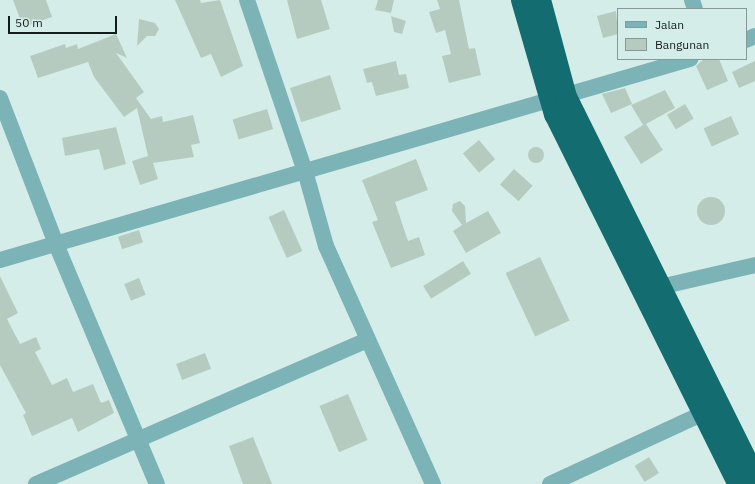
<!DOCTYPE html>
<style>
body{margin:0}
#map{position:relative;width:755px;height:484px;overflow:hidden;background:#d5ede9;font-family:"IBM Plex Sans",sans-serif}
div>[style]{position:absolute}
[style*='--x']{left:calc(var(--x)*1px);top:calc(var(--y)*1px);width:calc(var(--w)*1px);rotate:calc(var(--a)*1deg)}
.building>*{inset:0;background:#b6cbc0;transform-origin:0 0}
.round{border-radius:50%}
.minor>*{height:16px;margin:-8px;padding:0 8px;transform-origin:8px;border-radius:8px;background:#7bb3b6}
.highway>*{height:22px;margin:-11px;padding:0 11px;transform-origin:11px;border-radius:11px;background:#136c70}
span{translate:-50% -50%;white-space:nowrap;text-align:center;line-height:1.15;-webkit-text-stroke:3px #d5ede9;paint-order:stroke}
.legend{position:absolute;left:617px;top:8px;width:130px;height:52px;box-sizing:border-box;background:#d5ede9;border:1px solid #879996;margin:0;padding:5px 7px;list-style:none;font-size:12px;color:#131c1a}
.legend li{display:flex;align-items:center;gap:8px;height:20px}
.legend b{width:20px;border:1px solid #879996}
.scale{position:absolute;left:8px;top:16px;width:109px;height:18px;box-sizing:border-box;border:2px solid #131c1a;border-top:0;padding-left:5px;font-size:12px;line-height:14px;white-space:nowrap;color:#131c1a;-webkit-text-stroke:3px #d5ede9;paint-order:stroke}
</style>
<div id="map">
<div class="building">
<div style="clip-path:polygon(13px 0,46px 0,52px 17px,23px 27px)"></div>
<div style="clip-path:polygon(175px 0,200px 0,201px 3px,220px 0,243px 66px,221px 77px,211px 54px,201px 58px)"></div>
<div style="clip-path:polygon(287px 0,321px 0,330px 29px,297px 39px)"></div>
<div style="clip-path:polygon(378px 0,394px 0,391px 13px,375px 10px)"></div>
<div style="clip-path:polygon(437px 0,459px 0,469px 49px,475px 48px,481px 75px,449px 83px,442px 56px,451px 54px,445px 30px,436px 33px,429px 12px,440px 9px)"></div>
<div style="clip-path:polygon(616px 11px,618px 34px,603px 38px,597px 16px)"></div>
<div style="clip-path:polygon(391px 16px,406px 21px,402px 34px,394px 32px)"></div>
<div style="clip-path:polygon(139px 19px,155px 23px,159px 29px,155px 36px,147px 36px,137px 46px)"></div>
<div style="clip-path:polygon(116px 34px,127px 58px,116px 53px,144px 92px,136px 98px,151px 119px,162px 116px,163px 122px,193px 115px,200px 143px,191px 145px,194px 157px,153px 163px,158px 179px,140px 185px,132px 161px,148px 156px,137px 108px,124px 117px,94px 77px,88px 62px,38px 78px,30px 56px,65px 44px,66px 48px,77px 44px,78px 49px)"></div>
<div style="clip-path:polygon(704px 59px,719px 59px,728px 81px,707px 90px,696px 66px)"></div>
<div style="clip-path:polygon(396px 61px,399px 75px,406px 74px,409px 88px,376px 96px,372px 82px,367px 83px,363px 69px)"></div>
<div style="clip-path:polygon(755px 61px,755px 81px,739px 88px,732px 72px)"></div>
<div style="left:330px;top:75px;width:36px;height:42px;rotate:72deg"></div>
<div style="clip-path:polygon(625px 88px,632px 104px,611px 113px,602px 94px)"></div>
<div style="clip-path:polygon(665px 90px,675px 108px,646px 124px,663px 150px,641px 164px,624px 137px,643px 125px,631px 105px)"></div>
<div style="left:685px;top:104px;width:17px;height:21px;rotate:59deg"></div>
<div style="left:267px;top:109px;width:21px;height:36px;rotate:73deg"></div>
<div style="left:731px;top:116px;width:20px;height:30px;rotate:66deg"></div>
<div style="clip-path:polygon(116px 127px,126px 164px,104px 170px,99px 149px,65px 156px,62px 138px)"></div>
<div style="left:479px;top:140px;width:25px;height:21px;rotate:50deg"></div>
<div class="round" style="left:528px;top:147px;width:16px;height:16px"></div>
<div style="clip-path:polygon(416px 159px,428px 190px,395px 202px,408px 241px,419px 237px,425px 255px,391px 268px,372px 222px,378px 220px,362px 180px)"></div>
<div style="left:514px;top:169px;width:25px;height:21px;rotate:42deg"></div>
<div class="round" style="left:697px;top:197px;width:28px;height:28px"></div>
<div style="clip-path:polygon(460px 201px,465px 206px,466px 223px,488px 211px,501px 233px,466px 253px,453px 231px,462px 225px,452px 211px,453px 204px)"></div>
<div style="left:284px;top:210px;width:45px;height:17px;rotate:66deg"></div>
<div style="left:139px;top:230px;width:13px;height:22px;rotate:72deg"></div>
<div style="left:540px;top:257px;width:70px;height:38px;rotate:65deg"></div>
<div style="left:463px;top:261px;width:15px;height:47px;rotate:58deg"></div>
<div style="clip-path:polygon(0 276px,18px 313px,7px 319px,20px 344px,36px 337px,41px 349px,35px 352px,52px 385px,67px 378px,73px 392px,93px 384px,101px 403px,109px 400px,114px 413px,78px 432px,72px 418px,32px 436px,23px 415px,26px 413px,0 365px)"></div>
<div style="left:139px;top:278px;width:18px;height:16px;rotate:68deg"></div>
<div style="left:205px;top:353px;width:17px;height:31px;rotate:69deg"></div>
<div style="left:348px;top:394px;width:50px;height:31px;rotate:67deg"></div>
<div style="clip-path:polygon(253px 437px,272px 484px,243px 484px,229px 446px)"></div>
<div style="left:649px;top:457px;width:19px;height:17px;rotate:58deg"></div>
</div>
<div class="minor">
<div style="--x:247;--y:0;--w:181;--a:71.3"></div>
<div style="--x:305;--y:171;--w:78;--a:74.4"></div>
<div style="--x:326;--y:246;--w:261;--a:65.8"></div>
<div style="--x:692;--y:0;--w:9;--a:72"></div>
<div style="--x:746;--y:40;--w:10;--a:-24"></div>
<div style="--x:0;--y:98;--w:156;--a:69"></div>
<div style="--x:56;--y:244;--w:260;--a:67.2"></div>
<div style="--x:0;--y:260;--w:719;--a:-16.24"></div>
<div style="--x:660;--y:287;--w:98;--a:-13"></div>
<div style="--x:36;--y:484;--w:361;--a:-23.5"></div>
<div style="--x:550;--y:484;--w:170;--a:-24.8"></div>
</div>
<div class="highway">
<div style="--x:522;--y:0;--w:119;--a:73.9"></div>
<div style="--x:555;--y:114;--w:413;--a:63.6"></div>
<div style="--x:540;--y:0;--w:100;--a:75"></div>
<div style="--x:566;--y:97;--w:424;--a:63.6"></div>
</div>
<ul class="legend">
<li><b style="height:5px;background:#7bb3b6"></b>Jalan</li>
<li><b style="height:11px;background:#b6cbc0"></b>Bangunan</li>
</ul>
<div class="scale">50 m</div>
</div>
